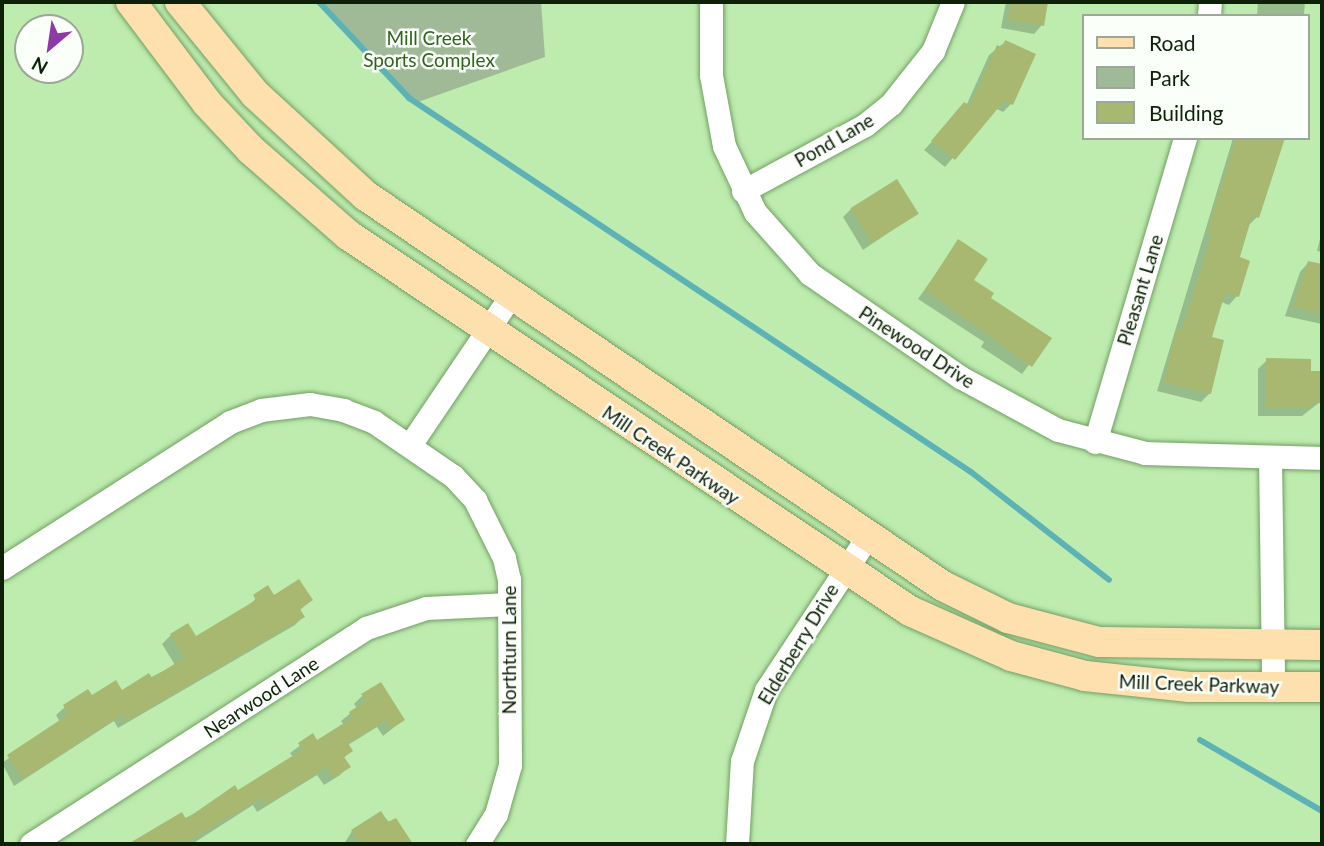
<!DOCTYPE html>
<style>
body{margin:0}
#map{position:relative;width:1324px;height:846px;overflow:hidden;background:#bdecae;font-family:Lato,sans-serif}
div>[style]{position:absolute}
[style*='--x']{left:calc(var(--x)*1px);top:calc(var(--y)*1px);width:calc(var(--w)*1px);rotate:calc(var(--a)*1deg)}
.green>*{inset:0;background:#a0ba98}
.shadow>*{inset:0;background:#0003}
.stream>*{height:6px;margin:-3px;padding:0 3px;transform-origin:3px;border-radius:3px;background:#5db2b5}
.building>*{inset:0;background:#a9b870;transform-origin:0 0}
.roads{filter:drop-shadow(0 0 2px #729e64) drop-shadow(0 0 2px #729e64)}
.minor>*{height:23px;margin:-11.5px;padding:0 11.5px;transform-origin:11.5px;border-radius:11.5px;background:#fff}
.major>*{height:30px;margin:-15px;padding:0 15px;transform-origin:15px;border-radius:15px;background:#fee0af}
span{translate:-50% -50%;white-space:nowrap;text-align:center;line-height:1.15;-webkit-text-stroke:5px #fafff9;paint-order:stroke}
.park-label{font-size:19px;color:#30621e}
.street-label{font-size:19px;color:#0f2009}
.frame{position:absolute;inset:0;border:4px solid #0f2009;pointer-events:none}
.legend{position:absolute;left:1082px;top:14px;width:228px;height:126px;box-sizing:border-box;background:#fafff9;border:2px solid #9ca699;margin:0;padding:9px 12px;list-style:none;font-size:21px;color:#0f2009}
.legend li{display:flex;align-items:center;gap:14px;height:35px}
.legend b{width:35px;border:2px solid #9ca699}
.north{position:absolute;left:14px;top:14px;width:70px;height:70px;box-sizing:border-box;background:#fafff9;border:2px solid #9ca699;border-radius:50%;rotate:209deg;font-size:19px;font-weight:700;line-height:28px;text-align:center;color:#0f2009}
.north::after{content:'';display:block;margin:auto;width:24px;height:32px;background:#8f39a6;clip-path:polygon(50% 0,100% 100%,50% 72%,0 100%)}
</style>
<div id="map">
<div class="green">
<div style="clip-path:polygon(319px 2px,541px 2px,545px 57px,415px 103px)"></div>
</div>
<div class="shadow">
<div style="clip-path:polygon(1006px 2px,1047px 2px,1042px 25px,1034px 34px,1001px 28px)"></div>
<div style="clip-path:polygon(1258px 2px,1305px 2px,1304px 14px,1257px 16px)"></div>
<div style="clip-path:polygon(1005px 42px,1011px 104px,1003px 112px,995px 108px,945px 167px,924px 150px,966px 106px,989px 55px)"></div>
<div style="clip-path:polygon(1233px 138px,1274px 138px,1257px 217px,1249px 225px,1238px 259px,1237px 296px,1229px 305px,1221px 302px,1210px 338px,1210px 393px,1201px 402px,1157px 391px)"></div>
<div style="clip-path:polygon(851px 209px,916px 214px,863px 250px,843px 217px)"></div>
<div style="clip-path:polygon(1322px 231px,1322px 252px,1317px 251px)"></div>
<div style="clip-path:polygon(958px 242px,972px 280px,989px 298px,1049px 338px,1022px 374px,981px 347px,984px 342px,918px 299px)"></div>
<div style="clip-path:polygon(1308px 263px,1322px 266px,1322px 324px,1285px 316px,1300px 272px)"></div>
<div style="clip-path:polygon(1267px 360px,1309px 372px,1320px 402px,1302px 416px,1258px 416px,1258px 369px)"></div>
<div style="clip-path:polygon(267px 588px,274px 597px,311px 600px,299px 611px,303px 617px,295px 625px,118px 728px,114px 721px,14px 786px,2px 763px,60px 722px,56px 715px,65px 707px,122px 692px,175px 665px,162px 644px,171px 635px,187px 625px,196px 638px,247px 607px)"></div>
<div style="clip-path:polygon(362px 696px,403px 720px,383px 736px,377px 727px,348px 745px,351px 750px,343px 759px,348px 767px,340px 775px,324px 785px,317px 775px,257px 812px,253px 805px,192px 844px,132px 844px,238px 792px,293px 757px,290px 753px,313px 736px,317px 742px,344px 725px,341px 721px,357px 708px,354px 704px)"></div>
<div style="clip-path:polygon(380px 813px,408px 840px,403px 844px,344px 844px,352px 831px)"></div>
</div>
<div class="stream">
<div style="--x:319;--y:2;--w:132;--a:46.8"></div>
<div style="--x:409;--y:98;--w:675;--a:33.64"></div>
<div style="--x:971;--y:472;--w:175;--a:38"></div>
<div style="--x:1200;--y:740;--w:141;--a:30.2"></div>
</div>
<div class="building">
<div style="clip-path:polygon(1011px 2px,1048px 2px,1044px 26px,1008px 20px)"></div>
<div style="clip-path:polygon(1005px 40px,1036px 54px,1013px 105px,1004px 101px,955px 160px,931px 141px,964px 102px,970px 106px,997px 45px,1003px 48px)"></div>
<div style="clip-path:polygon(1236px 138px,1285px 138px,1259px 218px,1252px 216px,1240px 257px,1250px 261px,1239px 297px,1225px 293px,1212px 337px,1224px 340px,1211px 394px,1164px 383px,1177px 328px,1182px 330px,1212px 234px,1207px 233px)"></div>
<div style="left:897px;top:179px;width:41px;height:55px;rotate:58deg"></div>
<div style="clip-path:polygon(958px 239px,988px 259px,974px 280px,994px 293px,991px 298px,1052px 338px,1032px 367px,925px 290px)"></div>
<div style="clip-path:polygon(1308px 261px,1322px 264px,1322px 314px,1293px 307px)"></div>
<div style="clip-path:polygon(1266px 358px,1311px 359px,1311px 371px,1322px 371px,1322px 403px,1312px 403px,1312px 408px,1266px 408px)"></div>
<div style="clip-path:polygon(299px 579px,313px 600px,300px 609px,305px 617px,127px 721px,123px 714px,23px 779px,7px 755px,69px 714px,63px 705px,88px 689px,92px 695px,116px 680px,122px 690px,149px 673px,152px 678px,184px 658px,170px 634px,188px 623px,196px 636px,256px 600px,253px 595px,268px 585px,274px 595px)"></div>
<div style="clip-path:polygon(381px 682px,405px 720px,391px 729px,386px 720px,348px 743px,353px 751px,344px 757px,351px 767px,333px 778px,326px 767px,266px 805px,262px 798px,183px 844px,128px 844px,182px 812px,186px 819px,235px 785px,238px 790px,302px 750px,298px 743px,313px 733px,317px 740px,352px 718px,349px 712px,366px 701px,361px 694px)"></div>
<div style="clip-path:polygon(381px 811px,388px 822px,396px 818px,413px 844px,360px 844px,351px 830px)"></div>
</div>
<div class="roads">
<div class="minor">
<div style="--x:711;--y:2;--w:73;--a:90"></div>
<div style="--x:711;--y:75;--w:72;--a:79.6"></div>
<div style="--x:724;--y:146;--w:73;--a:64.8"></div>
<div style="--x:755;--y:212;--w:83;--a:48.4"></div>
<div style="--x:810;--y:274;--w:182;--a:34.5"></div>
<div style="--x:960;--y:377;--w:111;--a:28.4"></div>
<div style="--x:1058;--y:430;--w:90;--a:14.8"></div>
<div style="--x:1145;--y:453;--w:177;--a:1.6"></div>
<div style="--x:1209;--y:16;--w:14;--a:-86"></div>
<div style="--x:743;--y:191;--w:139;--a:-28.4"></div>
<div style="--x:865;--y:125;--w:33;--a:-39"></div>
<div style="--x:891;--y:104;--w:68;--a:-51.6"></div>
<div style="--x:933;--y:51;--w:53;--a:-67.8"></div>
<div style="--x:1095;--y:442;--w:317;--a:-73.5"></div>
<div style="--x:410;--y:445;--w:179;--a:-56"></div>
<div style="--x:1270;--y:458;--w:229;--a:89.2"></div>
<div style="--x:2;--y:568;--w:271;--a:-32.6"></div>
<div style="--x:230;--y:422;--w:33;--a:-21"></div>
<div style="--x:261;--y:410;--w:49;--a:-7"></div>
<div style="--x:310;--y:404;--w:34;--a:10"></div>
<div style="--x:343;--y:410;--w:33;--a:21"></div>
<div style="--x:374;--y:422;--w:96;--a:34.4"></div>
<div style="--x:453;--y:476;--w:33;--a:47"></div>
<div style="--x:475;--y:500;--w:65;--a:63.4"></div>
<div style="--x:504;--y:558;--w:22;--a:77"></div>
<div style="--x:509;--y:579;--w:186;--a:89.7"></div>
<div style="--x:510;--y:765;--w:51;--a:105.9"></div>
<div style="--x:496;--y:814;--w:36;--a:122"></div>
<div style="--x:31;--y:844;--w:399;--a:-32.8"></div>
<div style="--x:366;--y:628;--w:63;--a:-18.4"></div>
<div style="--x:426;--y:608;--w:83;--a:-2.8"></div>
<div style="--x:737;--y:844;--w:83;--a:-86.6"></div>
<div style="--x:742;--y:761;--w:75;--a:-71.3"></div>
<div style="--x:766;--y:690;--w:185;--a:-56.5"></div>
</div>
<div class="major">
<div style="--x:131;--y:2;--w:126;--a:53"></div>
<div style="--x:207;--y:103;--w:64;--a:46.9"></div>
<div style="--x:251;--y:150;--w:129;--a:41.2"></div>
<div style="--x:348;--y:235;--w:676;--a:33.78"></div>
<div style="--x:910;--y:611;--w:111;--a:24"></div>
<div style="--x:1011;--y:656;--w:77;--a:15.1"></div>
<div style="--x:1085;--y:676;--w:105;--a:6"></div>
<div style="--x:1189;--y:687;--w:133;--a:0"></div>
<div style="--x:180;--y:2;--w:119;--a:50.8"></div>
<div style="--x:255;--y:94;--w:151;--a:42.6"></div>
<div style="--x:366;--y:196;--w:696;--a:34.06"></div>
<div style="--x:943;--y:586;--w:72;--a:26.2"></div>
<div style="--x:1008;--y:618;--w:94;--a:14.8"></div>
<div style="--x:1099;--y:642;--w:223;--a:0.8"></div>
</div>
</div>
<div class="park-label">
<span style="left:429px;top:49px">Mill Creek<br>Sports Complex</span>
</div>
<div class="street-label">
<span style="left:834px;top:140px;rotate:-30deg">Pond Lane</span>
<span style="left:1140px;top:290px;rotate:-73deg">Pleasant Lane</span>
<span style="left:917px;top:347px;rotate:33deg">Pinewood Drive</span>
<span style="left:671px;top:455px;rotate:34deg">Mill Creek Parkway</span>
<span style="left:798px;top:644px;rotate:-59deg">Elderberry Drive</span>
<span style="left:509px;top:650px;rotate:-90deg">Northturn Lane</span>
<span style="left:1199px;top:684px;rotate:2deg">Mill Creek Parkway</span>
<span style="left:261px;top:697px;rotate:-33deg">Nearwood Lane</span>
</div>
<div class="frame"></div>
<ul class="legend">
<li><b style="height:9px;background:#fee0af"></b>Road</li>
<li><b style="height:19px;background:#a0ba98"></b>Park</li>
<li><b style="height:19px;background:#a9b870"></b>Building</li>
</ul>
<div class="north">N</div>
</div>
